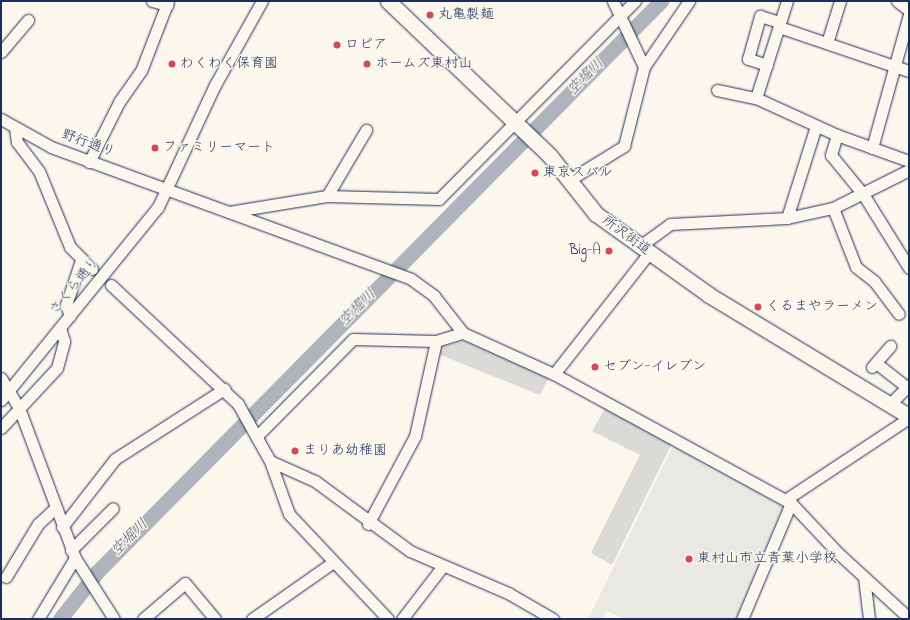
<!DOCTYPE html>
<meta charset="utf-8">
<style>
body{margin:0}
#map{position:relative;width:910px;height:620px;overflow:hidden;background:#fbf7ec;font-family:"Indie Flower","Klee One",sans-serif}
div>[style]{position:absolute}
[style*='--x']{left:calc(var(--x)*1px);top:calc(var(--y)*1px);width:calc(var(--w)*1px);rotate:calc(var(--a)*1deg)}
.built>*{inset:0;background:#eae8e2}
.green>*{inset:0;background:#dadad7}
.river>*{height:15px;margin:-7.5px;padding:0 7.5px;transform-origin:7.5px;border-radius:7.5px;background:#afb3bb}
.roads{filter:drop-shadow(0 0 1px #1b2f5e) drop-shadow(0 0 1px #1b2f5e)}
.minor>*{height:11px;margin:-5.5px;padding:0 5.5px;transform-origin:5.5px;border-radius:5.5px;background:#fbf7ec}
.major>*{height:15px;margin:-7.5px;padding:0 7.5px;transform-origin:7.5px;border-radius:7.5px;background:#fbf7ec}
.dots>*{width:11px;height:11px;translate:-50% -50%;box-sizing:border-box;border:2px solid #fbf7ec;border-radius:50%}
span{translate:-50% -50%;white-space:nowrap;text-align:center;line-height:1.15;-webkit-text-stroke:3px #fbf7ec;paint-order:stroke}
.poi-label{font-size:14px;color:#1b2f5e}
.left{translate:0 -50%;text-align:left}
.right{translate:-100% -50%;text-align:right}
.street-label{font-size:14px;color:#1b2f5e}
.water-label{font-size:15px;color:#47577a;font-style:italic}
.frame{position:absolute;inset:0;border:2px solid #1b2f5e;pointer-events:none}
</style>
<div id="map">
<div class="built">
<div style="clip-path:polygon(675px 442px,725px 469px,783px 507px,736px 619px,624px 619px,607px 611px,603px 619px,588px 619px)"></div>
</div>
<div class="green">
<div style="clip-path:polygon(464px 341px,550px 376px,540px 395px,438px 354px,439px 347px)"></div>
<div style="clip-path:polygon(607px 405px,673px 441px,612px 565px,591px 553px,640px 455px,592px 431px)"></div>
</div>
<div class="river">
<div style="--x:60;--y:619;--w:60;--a:-51.8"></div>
<div style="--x:97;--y:572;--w:803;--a:-45.35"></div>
</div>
<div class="roads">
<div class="minor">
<div style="--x:152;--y:1;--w:16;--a:15"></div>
<div style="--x:897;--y:1;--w:15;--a:37"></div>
<div style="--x:779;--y:27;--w:137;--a:18.7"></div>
<div style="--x:827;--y:43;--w:44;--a:-72.8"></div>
<div style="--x:1;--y:52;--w:42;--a:-49.8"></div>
<div style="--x:767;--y:65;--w:20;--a:-162"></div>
<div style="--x:748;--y:59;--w:45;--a:-74.4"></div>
<div style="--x:760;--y:16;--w:21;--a:17"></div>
<div style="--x:644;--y:67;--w:80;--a:-55.7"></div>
<div style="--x:717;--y:90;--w:40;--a:12"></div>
<div style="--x:756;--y:98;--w:89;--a:24.6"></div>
<div style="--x:837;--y:135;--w:73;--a:19.9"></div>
<div style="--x:756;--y:98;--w:102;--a:-72.3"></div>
<div style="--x:1;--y:119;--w:57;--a:29.2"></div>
<div style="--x:51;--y:147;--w:383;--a:20.1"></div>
<div style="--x:411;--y:279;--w:29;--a:36"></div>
<div style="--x:434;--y:296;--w:47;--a:51.9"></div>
<div style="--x:463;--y:333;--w:100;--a:24.3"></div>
<div style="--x:554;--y:374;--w:270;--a:28.6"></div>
<div style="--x:791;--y:503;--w:69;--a:46.8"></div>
<div style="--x:838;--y:553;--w:96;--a:42.5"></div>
<div style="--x:15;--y:128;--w:14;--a:82"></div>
<div style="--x:17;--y:142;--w:36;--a:53"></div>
<div style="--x:39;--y:171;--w:82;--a:67.8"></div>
<div style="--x:70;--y:247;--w:31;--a:45"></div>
<div style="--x:837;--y:135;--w:21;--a:107"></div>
<div style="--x:831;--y:155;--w:50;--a:50.6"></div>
<div style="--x:863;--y:194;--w:87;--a:58.1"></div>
<div style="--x:872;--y:148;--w:138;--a:-74.5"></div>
<div style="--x:89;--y:162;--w:67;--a:-63.4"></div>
<div style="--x:119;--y:102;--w:38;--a:-55"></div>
<div style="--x:141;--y:71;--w:75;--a:-68.9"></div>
<div style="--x:569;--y:180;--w:65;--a:-31.7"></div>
<div style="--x:624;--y:146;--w:81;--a:-75.8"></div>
<div style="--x:644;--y:67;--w:73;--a:-115.2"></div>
<div style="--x:327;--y:196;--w:77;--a:-59.4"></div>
<div style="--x:833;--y:208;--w:63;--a:68.7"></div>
<div style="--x:856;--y:267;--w:23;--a:38"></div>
<div style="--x:874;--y:281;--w:41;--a:52.9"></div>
<div style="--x:229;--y:212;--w:99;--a:-9.3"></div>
<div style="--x:327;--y:196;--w:112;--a:1.5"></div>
<div style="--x:439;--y:199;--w:279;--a:-45.3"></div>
<div style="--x:787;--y:218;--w:96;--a:-72.5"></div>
<div style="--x:640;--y:246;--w:37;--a:-36"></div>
<div style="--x:670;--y:224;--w:117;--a:-2.9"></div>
<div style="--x:787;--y:218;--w:47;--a:-12.3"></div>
<div style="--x:833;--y:208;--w:85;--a:-26.6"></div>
<div style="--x:111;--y:285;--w:174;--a:43.1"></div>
<div style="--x:238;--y:404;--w:65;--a:60.7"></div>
<div style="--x:270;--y:461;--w:56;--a:70.3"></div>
<div style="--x:289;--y:514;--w:144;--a:46.7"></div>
<div style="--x:70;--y:316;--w:12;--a:-110"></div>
<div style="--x:66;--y:305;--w:47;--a:-71.6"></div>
<div style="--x:876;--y:363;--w:39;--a:38"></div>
<div style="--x:872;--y:367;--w:28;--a:-49"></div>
<div style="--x:554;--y:374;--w:154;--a:-51.9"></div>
<div style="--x:1;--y:378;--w:35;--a:59"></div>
<div style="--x:19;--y:408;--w:160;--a:69.5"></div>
<div style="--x:75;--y:558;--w:72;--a:57.4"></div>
<div style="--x:1;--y:400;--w:249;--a:-50.9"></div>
<div style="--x:158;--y:207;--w:135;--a:-65"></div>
<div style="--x:215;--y:85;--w:96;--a:-60.8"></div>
<div style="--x:889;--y:405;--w:28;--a:-45"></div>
<div style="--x:1;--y:428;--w:82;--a:-47"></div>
<div style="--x:57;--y:368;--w:28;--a:-75"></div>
<div style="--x:64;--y:341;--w:14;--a:-107"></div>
<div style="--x:257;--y:436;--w:136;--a:-45.3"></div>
<div style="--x:353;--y:339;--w:83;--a:1.4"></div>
<div style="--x:436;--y:341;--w:28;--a:-17"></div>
<div style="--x:270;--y:461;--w:49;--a:24"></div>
<div style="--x:315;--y:481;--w:118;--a:36.4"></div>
<div style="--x:410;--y:551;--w:107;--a:23.2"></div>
<div style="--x:508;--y:593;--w:52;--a:30"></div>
<div style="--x:785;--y:500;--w:149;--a:-33.5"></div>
<div style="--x:368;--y:524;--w:100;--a:-61.9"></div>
<div style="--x:415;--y:436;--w:97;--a:-77.5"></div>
<div style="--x:62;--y:527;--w:86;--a:-52.1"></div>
<div style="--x:115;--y:459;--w:130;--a:-32.7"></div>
<div style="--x:71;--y:550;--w:59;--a:-45"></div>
<div style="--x:6;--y:577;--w:62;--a:-58.9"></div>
<div style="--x:38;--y:524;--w:23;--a:-43"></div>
<div style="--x:864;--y:577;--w:42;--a:83.2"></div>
<div style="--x:38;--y:619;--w:71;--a:-58.8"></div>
<div style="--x:143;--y:619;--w:55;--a:-40.6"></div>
<div style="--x:185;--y:583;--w:47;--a:50.2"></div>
<div style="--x:252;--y:619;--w:98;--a:-35"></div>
<div style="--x:402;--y:619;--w:67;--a:-52.3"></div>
<div style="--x:742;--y:619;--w:126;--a:-67.1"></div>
</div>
<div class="major">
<div style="--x:388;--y:1;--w:224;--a:43.7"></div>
<div style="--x:550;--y:156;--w:74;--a:51.6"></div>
<div style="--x:596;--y:214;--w:139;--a:35.6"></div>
<div style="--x:709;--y:295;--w:234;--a:31.2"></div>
</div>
</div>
<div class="dots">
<div style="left:430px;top:15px;background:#d1495b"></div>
<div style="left:337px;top:45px;background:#d1495b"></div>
<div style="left:172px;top:64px;background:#d1495b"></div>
<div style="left:367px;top:64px;background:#d1495b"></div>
<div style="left:155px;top:148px;background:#d1495b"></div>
<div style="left:535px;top:173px;background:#d1495b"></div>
<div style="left:609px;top:251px;background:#d1495b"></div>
<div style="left:758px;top:307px;background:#d1495b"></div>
<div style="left:595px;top:367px;background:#d1495b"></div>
<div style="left:295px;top:451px;background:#d1495b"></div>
<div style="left:689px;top:559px;background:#d1495b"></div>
</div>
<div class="poi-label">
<span class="left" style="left:438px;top:15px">丸亀製麺</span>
<span class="left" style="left:345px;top:45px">ロピア</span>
<span class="left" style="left:180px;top:64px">わくわく保育園</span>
<span class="left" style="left:375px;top:64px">ホームズ東村山</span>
<span class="left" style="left:163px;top:148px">ファミリーマート</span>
<span class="left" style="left:543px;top:173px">東京スバル</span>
<span class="right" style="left:601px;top:251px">Big-A</span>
<span class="left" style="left:766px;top:307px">くるまやラーメン</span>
<span class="left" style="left:603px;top:367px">セブン-イレブン</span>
<span class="left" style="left:303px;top:451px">まりあ幼稚園</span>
<span class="left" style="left:697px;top:559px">東村山市立青葉小学校</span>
</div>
<div class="street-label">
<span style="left:88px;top:144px;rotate:20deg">野行通り</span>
<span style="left:626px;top:236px;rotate:36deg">所沢街道</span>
<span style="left:75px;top:286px;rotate:-51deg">さくら通り</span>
</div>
<div class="water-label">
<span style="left:586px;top:77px;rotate:-45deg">空堀川</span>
<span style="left:358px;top:308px;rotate:-45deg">空堀川</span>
<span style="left:130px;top:538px;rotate:-45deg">空堀川</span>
</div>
<div class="frame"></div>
</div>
